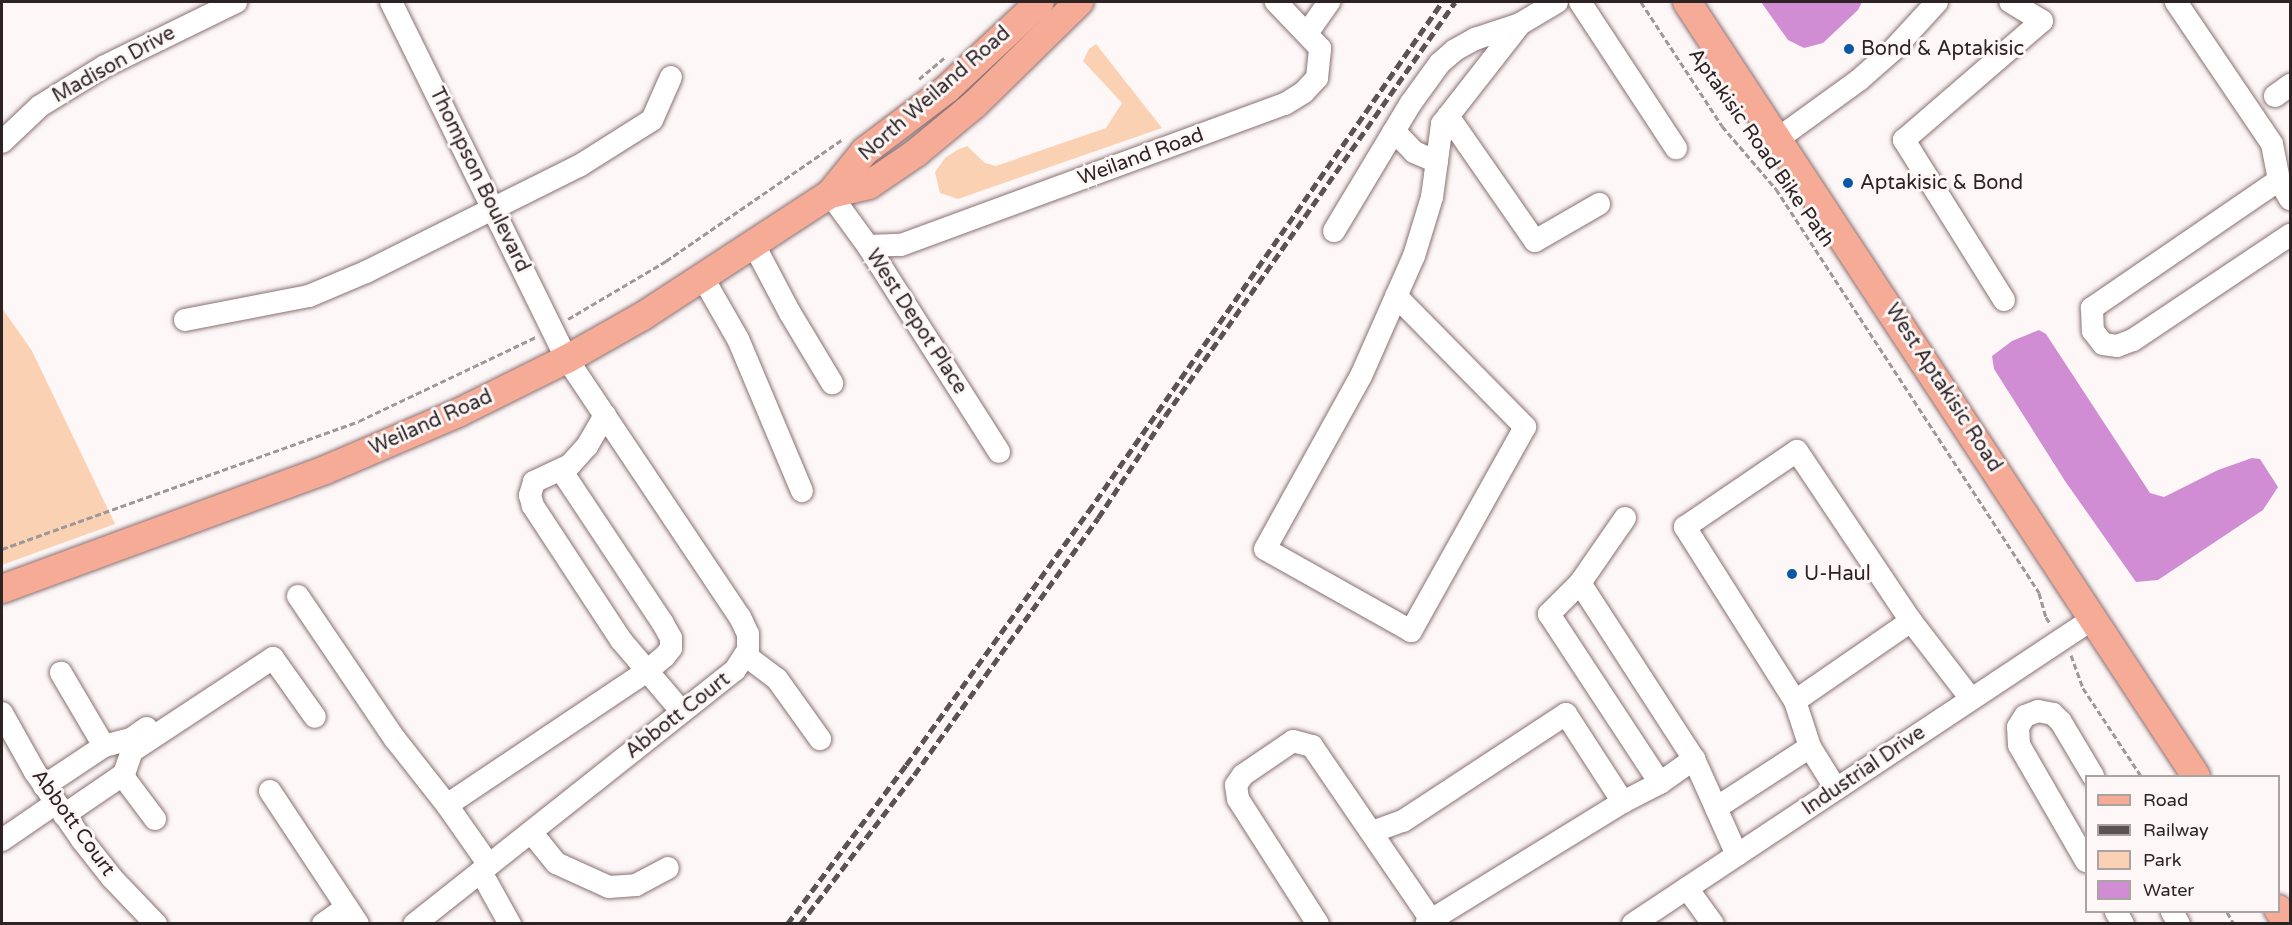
<!DOCTYPE html>
<style>
body{margin:0}
#map{position:relative;width:2292px;height:925px;overflow:hidden;background:#fdf7f7;font-family:"Varela Round",sans-serif}
div>[style]{position:absolute}
[style*='--x']{left:calc(var(--x)*1px);top:calc(var(--y)*1px);width:calc(var(--w)*1px);rotate:calc(var(--a)*1deg)}
.green>*{inset:0;background:#fad1b2}
.water>*{inset:0;background:#d18dd4}
.path>*{height:3px;margin-top:-1.5px;transform-origin:0;background:repeating-linear-gradient(90deg,#a09898 0 6px,transparent 0 9px)}
.roads{filter:drop-shadow(0 0 2px #8a7072) drop-shadow(0 0 2px #8a7072)}
.minor>*{height:22px;margin:-11px;padding:0 11px;transform-origin:11px;border-radius:11px;background:#fff}
.major>*{height:28px;margin:-14px;padding:0 14px;transform-origin:14px;border-radius:14px;background:#f6ab97}
.rail>*{height:4.5px;margin-top:-2.25px;transform-origin:0;background:repeating-linear-gradient(90deg,#5c5253 0 9px,transparent 0 13.5px)}
.dots>*{width:16px;height:16px;translate:-50% -50%;box-sizing:border-box;border:3px solid #fdf7f7;border-radius:50%}
span{translate:-50% -50%;white-space:nowrap;text-align:center;line-height:1.15;-webkit-text-stroke:6px #fdf7f7;paint-order:stroke}
.poi-label{font-size:20px;color:#2e2324}
.left{translate:0 -50%;text-align:left}
.street-label{font-size:20px;color:#2e2324}
.frame{position:absolute;inset:0;border:3px solid #2e2324;pointer-events:none}
.legend{position:absolute;left:2085px;top:775px;width:195px;height:138px;box-sizing:border-box;background:#fdf7f7;border:2px solid #aaa2a3;margin:0;padding:8px 10px;list-style:none;font-size:18px;color:#2e2324}
.legend li{display:flex;align-items:center;gap:12px;height:30px}
.legend b{width:30px;border:2px solid #aaa2a3}
</style>
<div id="map">
<div class="green">
<div style="clip-path:polygon(1096px 44px,1162px 128px,958px 199px,940px 193px,935px 172px,945px 158px,957px 150px,967px 146px,985px 163px,996px 166px,1106px 128px,1122px 103px,1083px 61px,1089px 49px)"></div>
<div style="clip-path:polygon(2px 308px,32px 351px,115px 524px,2px 565px)"></div>
</div>
<div class="water">
<div style="clip-path:polygon(1761px 2px,1862px 2px,1858px 10px,1823px 43px,1804px 48px,1788px 40px)"></div>
<div style="clip-path:polygon(2039px 330px,2046px 334px,2150px 493px,2164px 497px,2218px 470px,2252px 458px,2260px 459px,2278px 487px,2263px 510px,2158px 580px,2136px 582px,2065px 481px,1994px 369px,1992px 356px,2012px 341px)"></div>
</div>
<div class="path">
<div style="--x:1641;--y:2;--w:148;--a:56.8"></div>
<div style="--x:1722;--y:126;--w:83;--a:49.4"></div>
<div style="--x:1776;--y:189;--w:482;--a:56.9"></div>
<div style="--x:2039;--y:593;--w:25;--a:74"></div>
<div style="--x:2046;--y:617;--w:9;--a:58"></div>
<div style="--x:919;--y:79;--w:33;--a:-40"></div>
<div style="--x:568;--y:319;--w:114;--a:-30.6"></div>
<div style="--x:666;--y:261;--w:215;--a:-34.6"></div>
<div style="--x:2;--y:549;--w:379;--a:-19.7"></div>
<div style="--x:359;--y:421;--w:196;--a:-25.4"></div>
<div style="--x:2071;--y:655;--w:35;--a:70"></div>
<div style="--x:2083;--y:688;--w:105;--a:56.6"></div>
<div style="--x:2227;--y:912;--w:14;--a:60"></div>
</div>
<div class="roads">
<div class="minor">
<div style="--x:391;--y:2;--w:398;--a:63.8"></div>
<div style="--x:567;--y:359;--w:311;--a:56.2"></div>
<div style="--x:740;--y:617;--w:19;--a:65"></div>
<div style="--x:748;--y:634;--w:16;--a:90"></div>
<div style="--x:748;--y:650;--w:24;--a:123"></div>
<div style="--x:735;--y:670;--w:409;--a:141.6"></div>
<div style="--x:1580;--y:2;--w:175;--a:56.7"></div>
<div style="--x:2176;--y:2;--w:171;--a:55.9"></div>
<div style="--x:2272;--y:144;--w:37;--a:79"></div>
<div style="--x:2279;--y:180;--w:22;--a:60"></div>
<div style="--x:1308;--y:32;--w:37;--a:-55"></div>
<div style="--x:2275;--y:96;--w:19;--a:-36"></div>
<div style="--x:1448;--y:116;--w:152;--a:55.2"></div>
<div style="--x:1535;--y:241;--w:74;--a:-30"></div>
<div style="--x:1394;--y:131;--w:29;--a:46"></div>
<div style="--x:1414;--y:152;--w:25;--a:23"></div>
<div style="--x:1779;--y:138;--w:99;--a:-35.9"></div>
<div style="--x:1859;--y:80;--w:45;--a:-41.4"></div>
<div style="--x:1893;--y:50;--w:65;--a:-47.5"></div>
<div style="--x:2;--y:142;--w:52;--a:-43.5"></div>
<div style="--x:40;--y:106;--w:76;--a:-31.6"></div>
<div style="--x:105;--y:66;--w:146;--a:-26"></div>
<div style="--x:2279;--y:180;--w:227;--a:145.6"></div>
<div style="--x:2092;--y:308;--w:23;--a:88"></div>
<div style="--x:2093;--y:331;--w:16;--a:52"></div>
<div style="--x:2103;--y:344;--w:14;--a:8"></div>
<div style="--x:2117;--y:346;--w:17;--a:-21"></div>
<div style="--x:2133;--y:340;--w:189;--a:-33.8"></div>
<div style="--x:830;--y:194;--w:64;--a:53.8"></div>
<div style="--x:868;--y:246;--w:244;--a:57.5"></div>
<div style="--x:1334;--y:231;--w:149;--a:-59"></div>
<div style="--x:1411;--y:103;--w:49;--a:-54.1"></div>
<div style="--x:1440;--y:63;--w:20;--a:-41"></div>
<div style="--x:1455;--y:50;--w:23;--a:-29"></div>
<div style="--x:1475;--y:39;--w:47;--a:-18.4"></div>
<div style="--x:754;--y:245;--w:77;--a:62.1"></div>
<div style="--x:790;--y:313;--w:82;--a:59"></div>
<div style="--x:868;--y:246;--w:33;--a:-2"></div>
<div style="--x:901;--y:245;--w:409;--a:-20.2"></div>
<div style="--x:1285;--y:104;--w:22;--a:-32"></div>
<div style="--x:1304;--y:92;--w:19;--a:-47"></div>
<div style="--x:1317;--y:78;--w:30;--a:-84"></div>
<div style="--x:1320;--y:48;--w:64;--a:-133.7"></div>
<div style="--x:703;--y:278;--w:70;--a:60.2"></div>
<div style="--x:738;--y:339;--w:165;--a:67.2"></div>
<div style="--x:1396;--y:296;--w:184;--a:45.4"></div>
<div style="--x:1525;--y:427;--w:234;--a:119.2"></div>
<div style="--x:1411;--y:631;--w:167;--a:-150.7"></div>
<div style="--x:1265;--y:549;--w:198;--a:-61"></div>
<div style="--x:1361;--y:376;--w:131;--a:-66.2"></div>
<div style="--x:1414;--y:256;--w:62;--a:-73"></div>
<div style="--x:1432;--y:197;--w:74;--a:-82.2"></div>
<div style="--x:1442;--y:124;--w:127;--a:-52"></div>
<div style="--x:1520;--y:24;--w:43;--a:-30.7"></div>
<div style="--x:2004;--y:300;--w:189;--a:-122"></div>
<div style="--x:1904;--y:140;--w:182;--a:-40.8"></div>
<div style="--x:2042;--y:21;--w:37;--a:-149"></div>
<div style="--x:185;--y:320;--w:126;--a:-11"></div>
<div style="--x:309;--y:296;--w:62;--a:-22.8"></div>
<div style="--x:366;--y:272;--w:238;--a:-26.5"></div>
<div style="--x:579;--y:166;--w:86;--a:-32.2"></div>
<div style="--x:652;--y:120;--w:47;--a:-66.2"></div>
<div style="--x:605;--y:415;--w:36;--a:120"></div>
<div style="--x:587;--y:446;--w:25;--a:132"></div>
<div style="--x:570;--y:465;--w:40;--a:155"></div>
<div style="--x:534;--y:482;--w:14;--a:107"></div>
<div style="--x:530;--y:495;--w:11;--a:75"></div>
<div style="--x:533;--y:506;--w:160;--a:56.7"></div>
<div style="--x:621;--y:640;--w:94;--a:49.7"></div>
<div style="--x:1625;--y:518;--w:79;--a:124.7"></div>
<div style="--x:1580;--y:583;--w:210;--a:57.1"></div>
<div style="--x:1694;--y:759;--w:54;--a:65.8"></div>
<div style="--x:1580;--y:583;--w:44;--a:135"></div>
<div style="--x:1549;--y:614;--w:202;--a:56.7"></div>
<div style="--x:1660;--y:783;--w:42;--a:-35.2"></div>
<div style="--x:298;--y:596;--w:173;--a:55.9"></div>
<div style="--x:395;--y:739;--w:84;--a:51.8"></div>
<div style="--x:745;--y:655;--w:40;--a:37"></div>
<div style="--x:777;--y:679;--w:74;--a:54.4"></div>
<div style="--x:1795;--y:701;--w:206;--a:-122.3"></div>
<div style="--x:1685;--y:527;--w:135;--a:-34.2"></div>
<div style="--x:1797;--y:451;--w:205;--a:56.2"></div>
<div style="--x:2;--y:713;--w:68;--a:60.8"></div>
<div style="--x:35;--y:772;--w:83;--a:55.3"></div>
<div style="--x:82;--y:840;--w:48;--a:51.7"></div>
<div style="--x:112;--y:878;--w:64;--a:46.3"></div>
<div style="--x:104;--y:746;--w:28;--a:-15"></div>
<div style="--x:131;--y:739;--w:19;--a:-35"></div>
<div style="--x:122;--y:775;--w:55;--a:53.1"></div>
<div style="--x:44;--y:786;--w:72;--a:-33.7"></div>
<div style="--x:104;--y:746;--w:85;--a:-120.5"></div>
<div style="--x:1836;--y:789;--w:49;--a:-121.8"></div>
<div style="--x:1810;--y:747;--w:48;--a:-108.1"></div>
<div style="--x:1795;--y:701;--w:141;--a:-34.6"></div>
<div style="--x:1911;--y:621;--w:98;--a:52.4"></div>
<div style="--x:270;--y:791;--w:159;--a:56.5"></div>
<div style="--x:64;--y:815;--w:73;--a:-34.3"></div>
<div style="--x:124;--y:774;--w:24;--a:-71"></div>
<div style="--x:132;--y:751;--w:169;--a:-33.4"></div>
<div style="--x:273;--y:658;--w:72;--a:54.6"></div>
<div style="--x:531;--y:832;--w:40;--a:51"></div>
<div style="--x:556;--y:863;--w:58;--a:24.4"></div>
<div style="--x:609;--y:887;--w:27;--a:-4"></div>
<div style="--x:636;--y:885;--w:36;--a:-28"></div>
<div style="--x:1372;--y:832;--w:33;--a:-20"></div>
<div style="--x:1403;--y:821;--w:195;--a:-33.3"></div>
<div style="--x:1566;--y:714;--w:105;--a:57.1"></div>
<div style="--x:1623;--y:802;--w:42;--a:-27.2"></div>
<div style="--x:2;--y:840;--w:65;--a:-34.4"></div>
<div style="--x:1737;--y:855;--w:51;--a:-114.1"></div>
<div style="--x:1716;--y:808;--w:112;--a:-33"></div>
<div style="--x:2086;--y:861;--w:134;--a:-120"></div>
<div style="--x:2019;--y:745;--w:18;--a:-93"></div>
<div style="--x:2018;--y:727;--w:13;--a:-58"></div>
<div style="--x:2025;--y:716;--w:14;--a:-21"></div>
<div style="--x:2038;--y:711;--w:15;--a:11"></div>
<div style="--x:2053;--y:714;--w:11;--a:45"></div>
<div style="--x:2061;--y:722;--w:63;--a:59.3"></div>
<div style="--x:489;--y:865;--w:73;--a:-125"></div>
<div style="--x:447;--y:805;--w:241;--a:-33.8"></div>
<div style="--x:647;--y:671;--w:23;--a:-40"></div>
<div style="--x:665;--y:656;--w:10;--a:-53"></div>
<div style="--x:671;--y:648;--w:10;--a:-90"></div>
<div style="--x:671;--y:638;--w:18;--a:-119"></div>
<div style="--x:662;--y:622;--w:182;--a:-123.6"></div>
<div style="--x:481;--y:872;--w:60;--a:60.9"></div>
<div style="--x:1687;--y:888;--w:44;--a:54.2"></div>
<div style="--x:2116;--y:912;--w:14;--a:60"></div>
<div style="--x:2172;--y:912;--w:14;--a:60"></div>
<div style="--x:1431;--y:920;--w:225;--a:-31.6"></div>
<div style="--x:323;--y:924;--w:29;--a:-35"></div>
<div style="--x:1318;--y:924;--w:148;--a:-122.6"></div>
<div style="--x:1238;--y:799;--w:14;--a:-98"></div>
<div style="--x:1236;--y:785;--w:12;--a:-55"></div>
<div style="--x:1243;--y:775;--w:60;--a:-34.2"></div>
<div style="--x:1293;--y:741;--w:20;--a:15"></div>
<div style="--x:1312;--y:746;--w:211;--a:55.6"></div>
<div style="--x:1431;--y:920;--w:6;--a:141"></div>
<div style="--x:1633;--y:924;--w:553;--a:-33.58"></div>
</div>
<div class="major">
<div style="--x:1687;--y:2;--w:926;--a:56.67"></div>
<div style="--x:830;--y:194;--w:40;--a:-13"></div>
<div style="--x:869;--y:185;--w:57;--a:-34.2"></div>
<div style="--x:916;--y:153;--w:77;--a:-39.7"></div>
<div style="--x:975;--y:104;--w:146;--a:-44.4"></div>
<div style="--x:2;--y:589;--w:344;--a:-20.2"></div>
<div style="--x:325;--y:470;--w:145;--a:-23.2"></div>
<div style="--x:458;--y:413;--w:122;--a:-26.4"></div>
<div style="--x:567;--y:359;--w:87;--a:-29.5"></div>
<div style="--x:643;--y:316;--w:223;--a:-33.1"></div>
<div style="--x:830;--y:194;--w:55;--a:-50.9"></div>
<div style="--x:865;--y:151;--w:103;--a:-37.1"></div>
<div style="--x:947;--y:89;--w:127;--a:-43.1"></div>
<div style="--x:2278;--y:909;--w:18;--a:56"></div>
</div>
</div>
<div class="rail">
<div style="--x:787;--y:924;--w:199;--a:-53.2"></div>
<div style="--x:906;--y:765;--w:312;--a:-54.3"></div>
<div style="--x:1088;--y:512;--w:621;--a:-55.23"></div>
<div style="--x:800;--y:924;--w:188;--a:-52.6"></div>
<div style="--x:914;--y:775;--w:316;--a:-54.4"></div>
<div style="--x:1098;--y:518;--w:122;--a:-56.7"></div>
<div style="--x:1165;--y:416;--w:505;--a:-54.99"></div>
</div>
<div class="dots">
<div style="left:1849px;top:49px;background:#0957a5"></div>
<div style="left:1848px;top:183px;background:#0957a5"></div>
<div style="left:1792px;top:574px;background:#0957a5"></div>
</div>
<div class="poi-label">
<span class="left" style="left:1861px;top:49px">Bond &amp; Aptakisic</span>
<span class="left" style="left:1860px;top:183px">Aptakisic &amp; Bond</span>
<span class="left" style="left:1804px;top:574px">U-Haul</span>
</div>
<div class="street-label">
<span style="left:114px;top:65px;rotate:-29deg">Madison Drive</span>
<span style="left:935px;top:94px;rotate:-41deg">North Weiland Road</span>
<span style="left:1761px;top:148px;rotate:55deg">Aptakisic Road Bike Path</span>
<span style="left:1141px;top:157px;rotate:-20deg">Weiland Road</span>
<span style="left:479px;top:180px;rotate:64deg">Thompson Boulevard</span>
<span style="left:916px;top:322px;rotate:57deg">West Depot Place</span>
<span style="left:1943px;top:388px;rotate:57deg">West Aptakisic Road</span>
<span style="left:431px;top:423px;rotate:-24deg">Weiland Road</span>
<span style="left:678px;top:716px;rotate:-38deg">Abbott Court</span>
<span style="left:1864px;top:771px;rotate:-34deg">Industrial Drive</span>
<span style="left:73px;top:823px;rotate:54deg">Abbott Court</span>
</div>
<div class="frame"></div>
<ul class="legend">
<li><b style="height:8px;background:#f6ab97"></b>Road</li>
<li><b style="height:8px;background:#5c5253"></b>Railway</li>
<li><b style="height:16px;background:#fad1b2"></b>Park</li>
<li><b style="height:16px;background:#d18dd4"></b>Water</li>
</ul>
</div>
